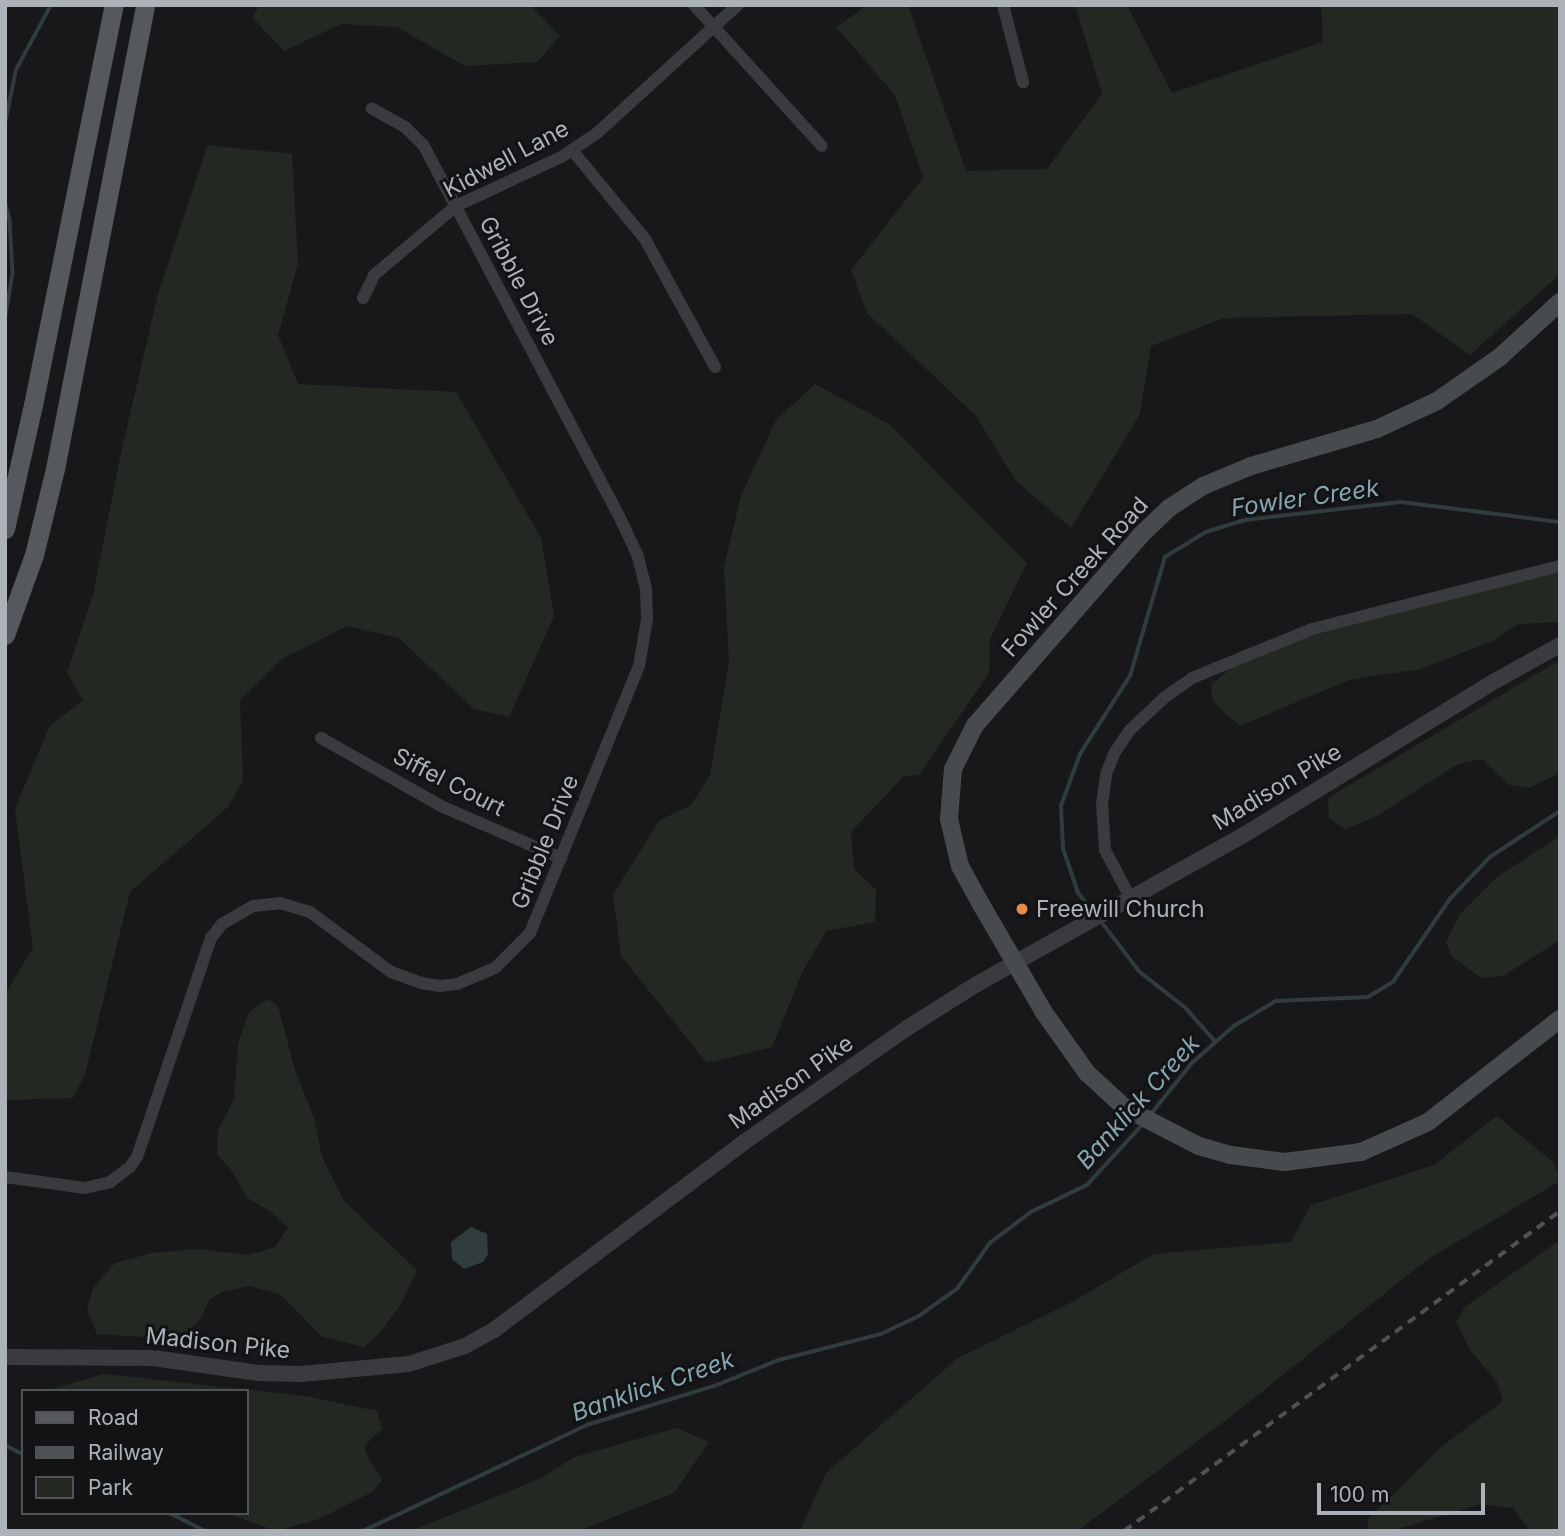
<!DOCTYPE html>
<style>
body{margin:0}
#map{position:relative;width:1565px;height:1536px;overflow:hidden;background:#18181a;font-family:Inter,sans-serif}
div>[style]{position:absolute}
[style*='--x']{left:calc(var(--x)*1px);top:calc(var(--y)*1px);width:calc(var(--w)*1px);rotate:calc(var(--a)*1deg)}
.green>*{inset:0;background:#232922}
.water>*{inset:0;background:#313c3f}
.stream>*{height:3.5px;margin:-1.75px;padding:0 1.75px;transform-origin:1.75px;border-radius:1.75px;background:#313c3f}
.minor>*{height:12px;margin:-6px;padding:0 6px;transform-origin:6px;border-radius:6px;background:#393b3e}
.tertiary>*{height:16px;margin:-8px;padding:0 8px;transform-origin:8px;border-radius:8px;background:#393b3e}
.secondary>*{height:18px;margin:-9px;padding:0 9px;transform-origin:9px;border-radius:9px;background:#474b4e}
.primary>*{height:19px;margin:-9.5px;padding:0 9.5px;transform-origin:9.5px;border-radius:9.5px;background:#55595d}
.rail>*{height:3.5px;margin-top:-1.75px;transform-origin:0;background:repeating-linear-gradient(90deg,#4e5255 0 9px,transparent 0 16px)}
.dots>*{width:19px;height:19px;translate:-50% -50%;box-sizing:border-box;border:4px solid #131315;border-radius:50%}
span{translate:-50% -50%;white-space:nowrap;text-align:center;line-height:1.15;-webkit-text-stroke:6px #131315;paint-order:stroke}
.street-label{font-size:23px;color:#abb2b8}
.poi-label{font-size:23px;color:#abb2b8}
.left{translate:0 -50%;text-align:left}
.water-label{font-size:24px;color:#85a6b1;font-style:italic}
.frame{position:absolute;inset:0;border:7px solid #abb2b8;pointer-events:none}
.legend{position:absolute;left:21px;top:1389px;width:228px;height:126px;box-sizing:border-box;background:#131315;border:2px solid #505356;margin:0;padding:9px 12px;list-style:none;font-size:21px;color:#abb2b8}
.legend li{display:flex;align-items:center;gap:14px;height:35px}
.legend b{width:35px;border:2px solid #505356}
.scale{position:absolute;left:1317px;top:1483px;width:168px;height:32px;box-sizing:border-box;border:4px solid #abb2b8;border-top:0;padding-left:9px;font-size:21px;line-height:24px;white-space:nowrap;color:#abb2b8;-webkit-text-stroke:5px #131315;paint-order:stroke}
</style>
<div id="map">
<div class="green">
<div style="clip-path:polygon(260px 5px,530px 5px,560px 36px,537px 62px,465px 66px,397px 27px,341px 24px,284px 51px,252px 17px)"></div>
<div style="clip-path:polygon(868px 5px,908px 5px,966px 171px,1047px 169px,1102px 94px,1075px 5px,1127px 5px,1172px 93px,1323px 42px,1321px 5px,1560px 5px,1560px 274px,1470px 355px,1412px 314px,1224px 318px,1151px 346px,1140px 414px,1071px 528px,1016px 481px,976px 416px,867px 313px,851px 270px,923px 178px,895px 95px,836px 27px)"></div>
<div style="clip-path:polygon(208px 145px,292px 154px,298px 264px,278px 335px,298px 384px,456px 392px,541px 538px,554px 616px,509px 717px,474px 709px,399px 638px,347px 626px,282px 659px,240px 700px,243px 781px,228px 807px,130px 892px,85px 1074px,73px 1098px,5px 1100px,5px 994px,33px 948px,15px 809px,49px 727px,83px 700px,67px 673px,93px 595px,121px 453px,158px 294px)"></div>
<div style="clip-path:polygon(815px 384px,889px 424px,1027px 563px,990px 639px,989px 673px,919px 775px,904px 776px,851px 832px,854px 869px,876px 890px,875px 922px,826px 931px,802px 973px,772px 1047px,707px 1063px,621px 956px,613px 894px,660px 820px,691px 805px,710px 775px,729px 663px,724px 567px,741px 496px,776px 420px)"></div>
<div style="clip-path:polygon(1560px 565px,1560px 622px,1518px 624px,1493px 641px,1420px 669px,1349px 680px,1240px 726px,1217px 706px,1211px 696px,1212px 683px,1255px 651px)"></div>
<div style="clip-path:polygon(1560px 660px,1560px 773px,1529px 788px,1509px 785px,1482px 759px,1458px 764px,1375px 817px,1345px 829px,1329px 818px,1328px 798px)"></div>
<div style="clip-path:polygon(1560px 836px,1560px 940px,1503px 976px,1482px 978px,1452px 957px,1446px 942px,1460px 914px,1497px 877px)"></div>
<div style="clip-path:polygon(267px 999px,278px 1006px,295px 1070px,314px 1118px,322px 1157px,344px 1201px,417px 1270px,402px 1302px,381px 1332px,364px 1347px,321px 1336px,280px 1294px,249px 1286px,222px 1292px,209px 1300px,200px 1320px,178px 1339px,97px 1334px,87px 1310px,93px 1288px,115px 1263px,152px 1253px,199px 1249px,249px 1255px,275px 1247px,288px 1228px,271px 1212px,246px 1197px,232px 1171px,217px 1154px,218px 1130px,234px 1099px,238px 1044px,249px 1012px)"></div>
<div style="clip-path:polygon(1497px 1116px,1554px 1163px,1560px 1181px,1428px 1259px,1229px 1418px,1077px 1531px,800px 1531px,826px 1473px,958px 1358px,1070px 1303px,1154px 1254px,1291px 1242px,1311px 1205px,1434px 1165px)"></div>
<div style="clip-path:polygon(1560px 1240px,1560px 1531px,1530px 1531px,1513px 1508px,1482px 1504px,1391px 1531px,1369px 1529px,1367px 1520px,1441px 1447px,1503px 1401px,1497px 1382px,1470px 1350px,1456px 1322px,1465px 1307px)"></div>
<div style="clip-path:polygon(104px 1374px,305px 1396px,377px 1411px,382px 1429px,364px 1446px,368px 1459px,383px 1479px,372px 1492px,319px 1519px,276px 1531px,227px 1513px,247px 1513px,247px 1391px,45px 1391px)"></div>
<div style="clip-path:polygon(676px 1428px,709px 1442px,674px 1493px,578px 1531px,411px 1531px,541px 1478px,575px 1457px)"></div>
</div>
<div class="water">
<div style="clip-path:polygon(471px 1227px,487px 1234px,488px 1254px,483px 1262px,464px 1269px,452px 1259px,451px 1242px)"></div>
</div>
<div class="stream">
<div style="--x:5;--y:123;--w:54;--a:-78.3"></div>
<div style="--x:16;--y:70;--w:74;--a:-61.7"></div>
<div style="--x:5;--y:202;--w:19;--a:74"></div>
<div style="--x:10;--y:220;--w:54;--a:86.8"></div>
<div style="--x:13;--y:274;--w:48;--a:99.7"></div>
<div style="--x:1094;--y:913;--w:26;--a:-129"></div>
<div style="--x:1078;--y:893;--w:46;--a:-108.8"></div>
<div style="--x:1063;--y:849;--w:43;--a:-92.7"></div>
<div style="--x:1061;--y:806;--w:55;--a:-69.9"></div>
<div style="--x:1080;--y:754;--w:93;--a:-57.3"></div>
<div style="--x:1130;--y:676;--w:124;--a:-73.6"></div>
<div style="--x:1165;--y:557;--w:48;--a:-31.4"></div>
<div style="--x:1206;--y:532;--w:41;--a:-17.1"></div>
<div style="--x:1245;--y:520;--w:157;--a:-6.6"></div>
<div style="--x:1401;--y:502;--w:160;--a:7.2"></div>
<div style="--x:1101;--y:921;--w:64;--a:52.6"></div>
<div style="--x:1140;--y:972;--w:58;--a:38"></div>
<div style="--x:1186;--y:1008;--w:45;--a:48.6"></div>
<div style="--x:1151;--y:1114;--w:65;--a:-51.2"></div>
<div style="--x:1192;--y:1063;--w:56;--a:-41.4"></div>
<div style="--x:1234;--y:1026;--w:49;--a:-30.8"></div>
<div style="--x:1276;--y:1001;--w:92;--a:-2.5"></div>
<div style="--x:1368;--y:997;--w:29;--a:-31"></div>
<div style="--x:1393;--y:982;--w:101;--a:-55.5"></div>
<div style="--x:1450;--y:899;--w:58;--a:-46.4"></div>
<div style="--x:1490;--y:857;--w:84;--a:-33.3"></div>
<div style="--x:5;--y:1445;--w:20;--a:27"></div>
<div style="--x:170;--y:1513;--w:39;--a:27"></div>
<div style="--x:363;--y:1531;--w:248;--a:-25.3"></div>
<div style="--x:587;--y:1425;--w:136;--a:-17.1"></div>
<div style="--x:717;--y:1385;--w:67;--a:-22"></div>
<div style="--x:779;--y:1360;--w:105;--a:-14.3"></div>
<div style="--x:881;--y:1334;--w:42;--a:-25.3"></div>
<div style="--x:919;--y:1316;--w:47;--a:-35.4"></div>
<div style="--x:957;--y:1289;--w:57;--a:-54.3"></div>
<div style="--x:990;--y:1243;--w:51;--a:-37.1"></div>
<div style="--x:1031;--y:1212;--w:62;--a:-25.7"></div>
<div style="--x:1087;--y:1185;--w:84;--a:-47.4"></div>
</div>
<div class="minor">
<div style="--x:694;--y:5;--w:190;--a:47.8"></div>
<div style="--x:1003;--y:5;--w:80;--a:75.4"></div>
<div style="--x:572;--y:150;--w:115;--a:50.6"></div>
<div style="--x:645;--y:239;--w:146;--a:61.3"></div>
<div style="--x:363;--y:298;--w:25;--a:-64"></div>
<div style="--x:374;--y:275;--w:107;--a:-40.1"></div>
<div style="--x:456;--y:206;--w:118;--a:-25"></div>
<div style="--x:563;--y:156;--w:40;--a:-34"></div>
<div style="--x:596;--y:134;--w:192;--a:-42.3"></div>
<div style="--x:321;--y:738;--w:140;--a:29.5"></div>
<div style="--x:443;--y:807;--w:129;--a:23.4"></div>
<div style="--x:1131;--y:899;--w:55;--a:-118"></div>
<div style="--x:1105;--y:850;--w:46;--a:-93.7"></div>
<div style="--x:1102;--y:804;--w:30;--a:-82"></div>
<div style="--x:1106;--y:774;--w:24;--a:-68"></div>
<div style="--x:1115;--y:752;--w:27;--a:-56"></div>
<div style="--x:1130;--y:730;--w:48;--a:-43.3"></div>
<div style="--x:1165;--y:697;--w:33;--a:-35"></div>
<div style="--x:1192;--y:678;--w:130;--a:-22.2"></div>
<div style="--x:1312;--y:629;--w:256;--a:-14.3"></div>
<div style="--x:5;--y:1177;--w:81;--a:7.8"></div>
<div style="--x:85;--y:1188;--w:26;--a:-13"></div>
<div style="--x:110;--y:1182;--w:25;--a:-37"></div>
<div style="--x:130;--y:1167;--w:12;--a:-55"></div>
<div style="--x:137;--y:1157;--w:46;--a:-71.2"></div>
<div style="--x:152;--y:1113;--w:185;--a:-71.4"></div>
<div style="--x:211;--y:938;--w:18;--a:-52"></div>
<div style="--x:222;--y:924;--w:36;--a:-30"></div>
<div style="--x:253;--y:906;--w:27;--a:-6"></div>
<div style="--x:280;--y:903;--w:31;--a:17"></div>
<div style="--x:310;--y:912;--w:101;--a:36.5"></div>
<div style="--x:391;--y:972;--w:32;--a:20"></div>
<div style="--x:421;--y:983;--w:18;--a:9"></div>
<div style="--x:439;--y:986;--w:18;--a:-6"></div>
<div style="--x:457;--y:984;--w:41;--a:-22.8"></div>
<div style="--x:495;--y:968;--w:49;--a:-45"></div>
<div style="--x:530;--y:933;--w:288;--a:-67.8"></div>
<div style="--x:639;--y:666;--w:48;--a:-80.3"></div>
<div style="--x:647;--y:619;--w:30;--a:-92"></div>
<div style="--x:646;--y:589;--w:36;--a:-104"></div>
<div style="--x:637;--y:554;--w:42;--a:-115.3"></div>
<div style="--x:619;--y:516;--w:420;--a:-117.8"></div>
<div style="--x:423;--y:145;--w:25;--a:-135"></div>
<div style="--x:405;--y:127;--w:38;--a:-151"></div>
</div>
<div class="tertiary">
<div style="--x:5;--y:1357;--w:148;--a:0.4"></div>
<div style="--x:153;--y:1358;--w:106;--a:8.1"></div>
<div style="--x:258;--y:1373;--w:43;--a:1.3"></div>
<div style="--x:301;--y:1374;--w:108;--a:-5.3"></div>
<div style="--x:409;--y:1364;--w:59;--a:-17.8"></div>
<div style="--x:465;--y:1346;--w:33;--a:-29"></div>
<div style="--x:494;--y:1330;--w:308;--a:-36.9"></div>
<div style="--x:740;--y:1145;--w:204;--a:-35"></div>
<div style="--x:907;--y:1028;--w:83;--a:-32.2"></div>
<div style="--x:977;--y:984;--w:304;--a:-29.2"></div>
<div style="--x:1242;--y:836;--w:297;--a:-31.5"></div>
<div style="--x:1495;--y:681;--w:74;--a:-29"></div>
</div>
<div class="secondary">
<div style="--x:1560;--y:302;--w:81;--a:137.5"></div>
<div style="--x:1500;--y:357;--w:77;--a:145.1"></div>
<div style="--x:1437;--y:401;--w:66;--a:155"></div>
<div style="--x:1377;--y:429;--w:131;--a:163.6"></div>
<div style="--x:1251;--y:466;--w:52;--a:157.4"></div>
<div style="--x:1203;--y:486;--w:40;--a:147.1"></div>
<div style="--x:1169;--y:508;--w:39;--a:136"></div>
<div style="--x:1141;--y:535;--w:252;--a:131.1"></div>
<div style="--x:975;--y:725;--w:49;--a:116.6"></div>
<div style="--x:953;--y:769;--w:50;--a:94.6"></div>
<div style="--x:949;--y:819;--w:48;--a:76.8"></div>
<div style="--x:960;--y:866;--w:46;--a:61.2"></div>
<div style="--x:982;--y:906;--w:121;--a:59.8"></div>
<div style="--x:1043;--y:1011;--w:76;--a:54.6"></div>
<div style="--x:1087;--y:1073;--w:52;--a:42.6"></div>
<div style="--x:1125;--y:1108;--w:83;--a:27.2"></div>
<div style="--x:1199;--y:1146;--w:33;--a:16"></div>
<div style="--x:1231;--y:1155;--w:54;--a:7.4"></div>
<div style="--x:1285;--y:1162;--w:77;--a:-7.5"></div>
<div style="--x:1361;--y:1152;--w:73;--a:-24.1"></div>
<div style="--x:1428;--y:1122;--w:167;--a:-38"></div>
</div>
<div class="primary">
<div style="--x:5;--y:529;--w:127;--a:-77.3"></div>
<div style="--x:33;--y:405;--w:408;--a:-78.6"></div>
<div style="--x:5;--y:635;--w:85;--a:-70.1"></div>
<div style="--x:34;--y:555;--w:89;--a:-76.3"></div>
<div style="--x:55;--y:469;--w:473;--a:-79"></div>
</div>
<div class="rail">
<div style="--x:1124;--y:1531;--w:541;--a:-36.28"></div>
</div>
<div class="dots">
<div style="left:1022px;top:909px;background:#e58b45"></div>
</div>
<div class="street-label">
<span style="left:506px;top:159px;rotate:-28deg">Kidwell Lane</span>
<span style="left:519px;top:281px;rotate:62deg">Gribble Drive</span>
<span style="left:1075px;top:577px;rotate:-48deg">Fowler Creek Road</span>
<span style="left:449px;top:782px;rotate:27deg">Siffel Court</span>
<span style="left:1277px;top:787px;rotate:-31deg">Madison Pike</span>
<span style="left:545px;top:842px;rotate:-68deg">Gribble Drive</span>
<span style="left:791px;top:1082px;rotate:-35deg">Madison Pike</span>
<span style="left:218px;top:1343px;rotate:6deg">Madison Pike</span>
</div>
<div class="poi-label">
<span class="left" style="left:1036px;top:909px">Freewill Church</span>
</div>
<div class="water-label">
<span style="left:1305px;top:498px;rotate:-8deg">Fowler Creek</span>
<span style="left:1138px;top:1102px;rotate:-48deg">Banklick Creek</span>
<span style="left:653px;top:1386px;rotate:-19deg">Banklick Creek</span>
</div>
<div class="frame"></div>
<ul class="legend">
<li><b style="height:9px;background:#55595d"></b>Road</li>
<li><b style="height:9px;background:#4e5255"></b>Railway</li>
<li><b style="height:19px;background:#232922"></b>Park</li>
</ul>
<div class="scale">100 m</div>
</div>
